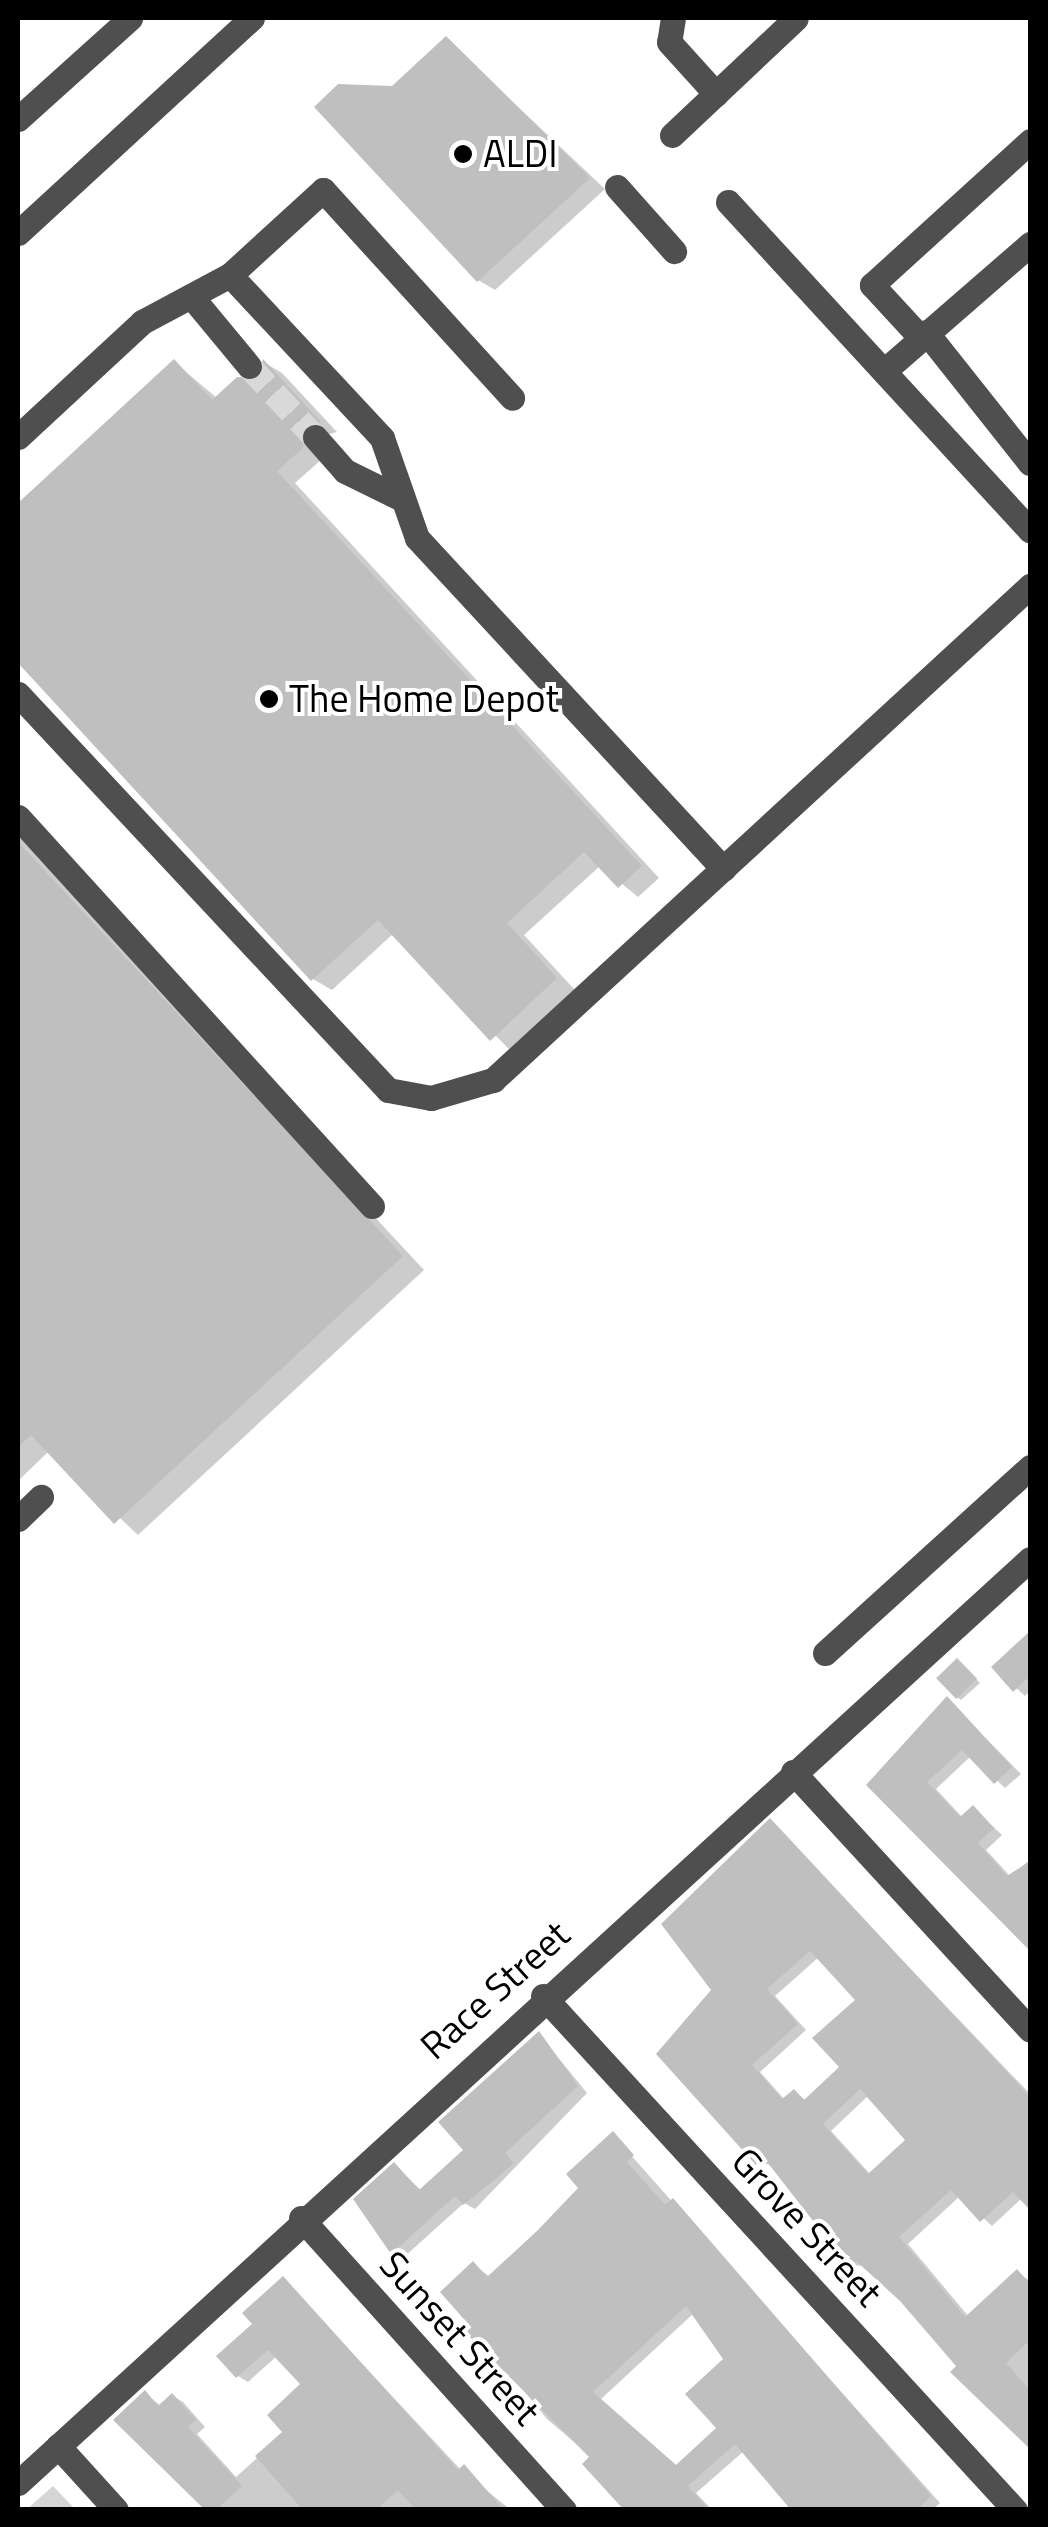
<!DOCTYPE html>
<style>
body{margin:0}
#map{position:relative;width:1048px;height:2527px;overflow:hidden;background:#fff;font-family:"Titillium Web",sans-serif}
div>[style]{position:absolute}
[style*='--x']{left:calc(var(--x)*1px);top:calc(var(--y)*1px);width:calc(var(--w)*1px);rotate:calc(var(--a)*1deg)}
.green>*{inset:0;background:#d6d6d6}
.shadow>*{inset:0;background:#0003}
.building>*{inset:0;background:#bfbfbf;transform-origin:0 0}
.minor-tunnel>*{height:25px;margin-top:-12.5px;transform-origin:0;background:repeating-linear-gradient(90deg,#d9d9d9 0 25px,transparent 0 37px)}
.minor>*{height:25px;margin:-12.5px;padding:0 12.5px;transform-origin:12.5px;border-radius:12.5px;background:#4f4f4f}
.dots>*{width:28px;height:28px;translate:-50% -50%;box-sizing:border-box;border:5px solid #fff;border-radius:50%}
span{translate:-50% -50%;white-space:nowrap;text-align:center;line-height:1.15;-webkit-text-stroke:8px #fff;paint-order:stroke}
.poi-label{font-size:38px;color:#000}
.left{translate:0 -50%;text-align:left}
.street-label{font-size:38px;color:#000}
.frame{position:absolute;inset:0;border:20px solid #000;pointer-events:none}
</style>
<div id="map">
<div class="green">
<div style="clip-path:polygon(53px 2486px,75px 2509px,27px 2509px)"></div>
</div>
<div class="shadow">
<div style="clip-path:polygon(446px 39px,605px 189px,495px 290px,478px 280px,393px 89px)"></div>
<div style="clip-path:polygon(174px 362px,217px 398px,260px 382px,265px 363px,282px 373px,337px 432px,322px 436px,322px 459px,295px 483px,659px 878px,638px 897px,600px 866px,524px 935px,575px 990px,510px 1050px,394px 933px,332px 990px,313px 979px,18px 659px,18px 506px)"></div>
<div style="clip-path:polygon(18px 834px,424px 1270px,138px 1535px,49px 1451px,18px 1481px)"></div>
<div style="clip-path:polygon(1030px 1635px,1030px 1691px,1025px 1696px,994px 1668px)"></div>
<div style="clip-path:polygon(962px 1664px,980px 1683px,961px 1700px,957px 1697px)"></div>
<div style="clip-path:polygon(947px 1699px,1021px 1774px,1005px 1788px,971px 1756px,936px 1789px,963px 1818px,973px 1808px,1002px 1835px,986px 1850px,1010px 1876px,1030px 1860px,1030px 1947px,869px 1785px)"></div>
<div style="clip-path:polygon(evenodd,770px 1822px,1030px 2094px,1030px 2207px,1022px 2198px,992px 2226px,960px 2196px,908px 2244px,969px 2317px,1017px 2272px,1030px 2281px,1030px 2447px,953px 2372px,959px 2367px,902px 2299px,866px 2266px,851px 2265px,773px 2165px,758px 2163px,660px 2054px,714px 1990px,770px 1822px,819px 1957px,859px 2000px,842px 2068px,807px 2101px,794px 2092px,785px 2100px,760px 2072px,806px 2030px,775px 1996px,819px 1957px,770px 1822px,869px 2095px,926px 2160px,871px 2175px,831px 2131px,869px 2095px)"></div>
<div style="clip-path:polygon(539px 2034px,587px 2093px,475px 2209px,464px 2203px,403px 2258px,392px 2253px,394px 2165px,422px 2191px,467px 2150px)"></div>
<div style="clip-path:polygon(evenodd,613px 2135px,940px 2503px,932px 2510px,795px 2510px,744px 2451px,696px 2493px,712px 2510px,627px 2510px,593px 2458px,547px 2419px,443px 2292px,473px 2264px,490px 2277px,582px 2188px,613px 2135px,694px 2313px,726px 2360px,720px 2428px,678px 2467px,601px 2399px,694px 2313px)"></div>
<div style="clip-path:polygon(283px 2279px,461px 2470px,511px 2510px,207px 2510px,145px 2393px,161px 2406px,173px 2396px,183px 2402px,205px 2427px,197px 2434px,236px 2477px,286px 2432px,304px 2384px,277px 2356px,248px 2382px,238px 2376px)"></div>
</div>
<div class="building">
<div style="clip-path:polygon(446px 36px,590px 178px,477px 282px,314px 107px,338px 84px,392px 86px)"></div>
<div style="clip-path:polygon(174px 359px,212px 400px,237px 377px,259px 379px,263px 359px,321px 422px,304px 426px,303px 448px,277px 471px,642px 866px,618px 888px,584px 852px,507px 923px,557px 978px,490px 1041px,378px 920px,311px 981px,18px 663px,18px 503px)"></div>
<div style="clip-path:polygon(18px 842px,403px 1256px,114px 1524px,31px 1435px,18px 1447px)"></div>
<div style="clip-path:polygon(1030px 1631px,1030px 1676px,1013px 1692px,991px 1667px)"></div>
<div style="left:957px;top:1658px;width:29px;height:29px;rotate:46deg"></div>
<div style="clip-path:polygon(947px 1696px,1012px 1767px,994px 1784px,962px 1750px,927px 1782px,960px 1817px,973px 1805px,994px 1828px,978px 1843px,1007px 1876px,1030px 1861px,1030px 1951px,866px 1785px)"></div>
<div style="clip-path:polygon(evenodd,770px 1818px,1030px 2097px,1030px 2210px,1013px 2192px,980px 2222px,951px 2190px,899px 2237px,965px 2317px,1017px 2269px,1030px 2284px,1030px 2340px,1006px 2363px,1030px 2390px,1030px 2449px,950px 2372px,956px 2366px,900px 2301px,856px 2261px,849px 2267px,764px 2158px,756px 2165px,656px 2054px,711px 1990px,661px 1924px,770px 1818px,810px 1951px,855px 2000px,812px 2038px,839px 2067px,804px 2100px,794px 2089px,782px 2099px,752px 2065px,798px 2024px,767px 1989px,810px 1951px,770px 1818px,860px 2089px,905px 2140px,868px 2174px,823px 2124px,860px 2089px)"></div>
<div style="clip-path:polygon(539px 2031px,578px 2086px,505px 2153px,514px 2163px,493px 2181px,463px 2205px,455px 2196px,391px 2254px,353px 2199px,394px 2162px,419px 2190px,463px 2150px,438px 2122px)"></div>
<div style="clip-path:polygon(evenodd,613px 2131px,634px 2155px,627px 2162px,665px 2205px,673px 2198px,931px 2496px,917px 2510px,791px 2510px,735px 2444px,688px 2486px,709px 2510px,624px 2510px,582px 2464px,589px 2457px,463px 2330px,469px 2325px,440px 2292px,473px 2261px,487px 2277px,538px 2230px,578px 2188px,566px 2174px,613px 2131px,686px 2306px,723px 2359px,685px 2394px,716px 2428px,676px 2465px,593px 2392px,686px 2306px)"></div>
<div style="clip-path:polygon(283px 2276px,458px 2470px,464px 2464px,504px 2510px,416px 2510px,398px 2490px,376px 2510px,303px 2510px,255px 2456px,282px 2432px,267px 2415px,300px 2384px,268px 2350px,236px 2378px,216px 2356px,252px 2324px,242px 2313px)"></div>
<div style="clip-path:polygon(145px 2390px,158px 2406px,172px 2393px,196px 2420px,188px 2427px,242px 2486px,216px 2510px,205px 2510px,113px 2420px)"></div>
</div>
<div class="minor-tunnel">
<div style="--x:249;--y:366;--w:97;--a:47.1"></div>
</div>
<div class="minor">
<div style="--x:673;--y:18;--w:24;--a:99"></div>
<div style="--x:669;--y:42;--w:70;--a:47.9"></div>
<div style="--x:18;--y:119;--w:151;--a:-42"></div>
<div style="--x:672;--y:135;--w:170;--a:-43.3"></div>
<div style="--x:617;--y:187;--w:86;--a:48.3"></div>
<div style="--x:728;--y:202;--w:446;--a:47.4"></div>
<div style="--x:18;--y:233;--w:318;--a:-42.6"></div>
<div style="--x:230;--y:275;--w:223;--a:47"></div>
<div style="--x:382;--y:438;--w:106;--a:70.7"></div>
<div style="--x:417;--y:538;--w:451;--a:47.2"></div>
<div style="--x:191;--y:296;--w:91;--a:50.4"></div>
<div style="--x:926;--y:332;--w:167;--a:51.6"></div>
<div style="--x:920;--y:337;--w:71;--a:-132.7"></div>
<div style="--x:872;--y:285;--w:214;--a:-42.3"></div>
<div style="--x:884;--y:371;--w:194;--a:-41"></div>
<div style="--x:18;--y:437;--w:169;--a:-42.8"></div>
<div style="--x:142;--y:322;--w:100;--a:-28.1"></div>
<div style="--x:230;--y:275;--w:126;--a:-42.4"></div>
<div style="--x:323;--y:190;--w:281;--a:47.7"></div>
<div style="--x:315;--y:437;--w:45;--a:48.6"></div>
<div style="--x:345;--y:471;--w:64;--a:26.2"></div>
<div style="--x:18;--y:694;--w:542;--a:46.94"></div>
<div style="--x:388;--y:1090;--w:44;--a:10.5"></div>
<div style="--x:431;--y:1098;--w:65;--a:-16.2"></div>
<div style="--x:493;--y:1080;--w:730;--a:-42.61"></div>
<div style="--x:18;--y:817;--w:526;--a:47.7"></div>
<div style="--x:18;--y:1519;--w:32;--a:-44"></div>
<div style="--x:825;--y:1653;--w:277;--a:-42.2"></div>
<div style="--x:793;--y:1772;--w:350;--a:47.4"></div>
<div style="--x:543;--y:1996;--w:698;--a:47.44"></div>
<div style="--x:301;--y:2218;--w:393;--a:48"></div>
<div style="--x:58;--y:2446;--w:86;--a:47.8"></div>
<div style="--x:18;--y:2483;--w:1370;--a:-42.4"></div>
</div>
<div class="dots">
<div style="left:463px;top:154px;background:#000"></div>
<div style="left:269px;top:699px;background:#000"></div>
</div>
<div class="poi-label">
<span class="left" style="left:483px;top:154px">ALDI</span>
<span class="left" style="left:289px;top:699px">The Home Depot</span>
</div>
<div class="street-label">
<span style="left:495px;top:1990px;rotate:-42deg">Race Street</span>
<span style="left:807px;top:2227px;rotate:47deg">Grove Street</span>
<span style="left:460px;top:2338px;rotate:48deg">Sunset Street</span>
</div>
<div class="frame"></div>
</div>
